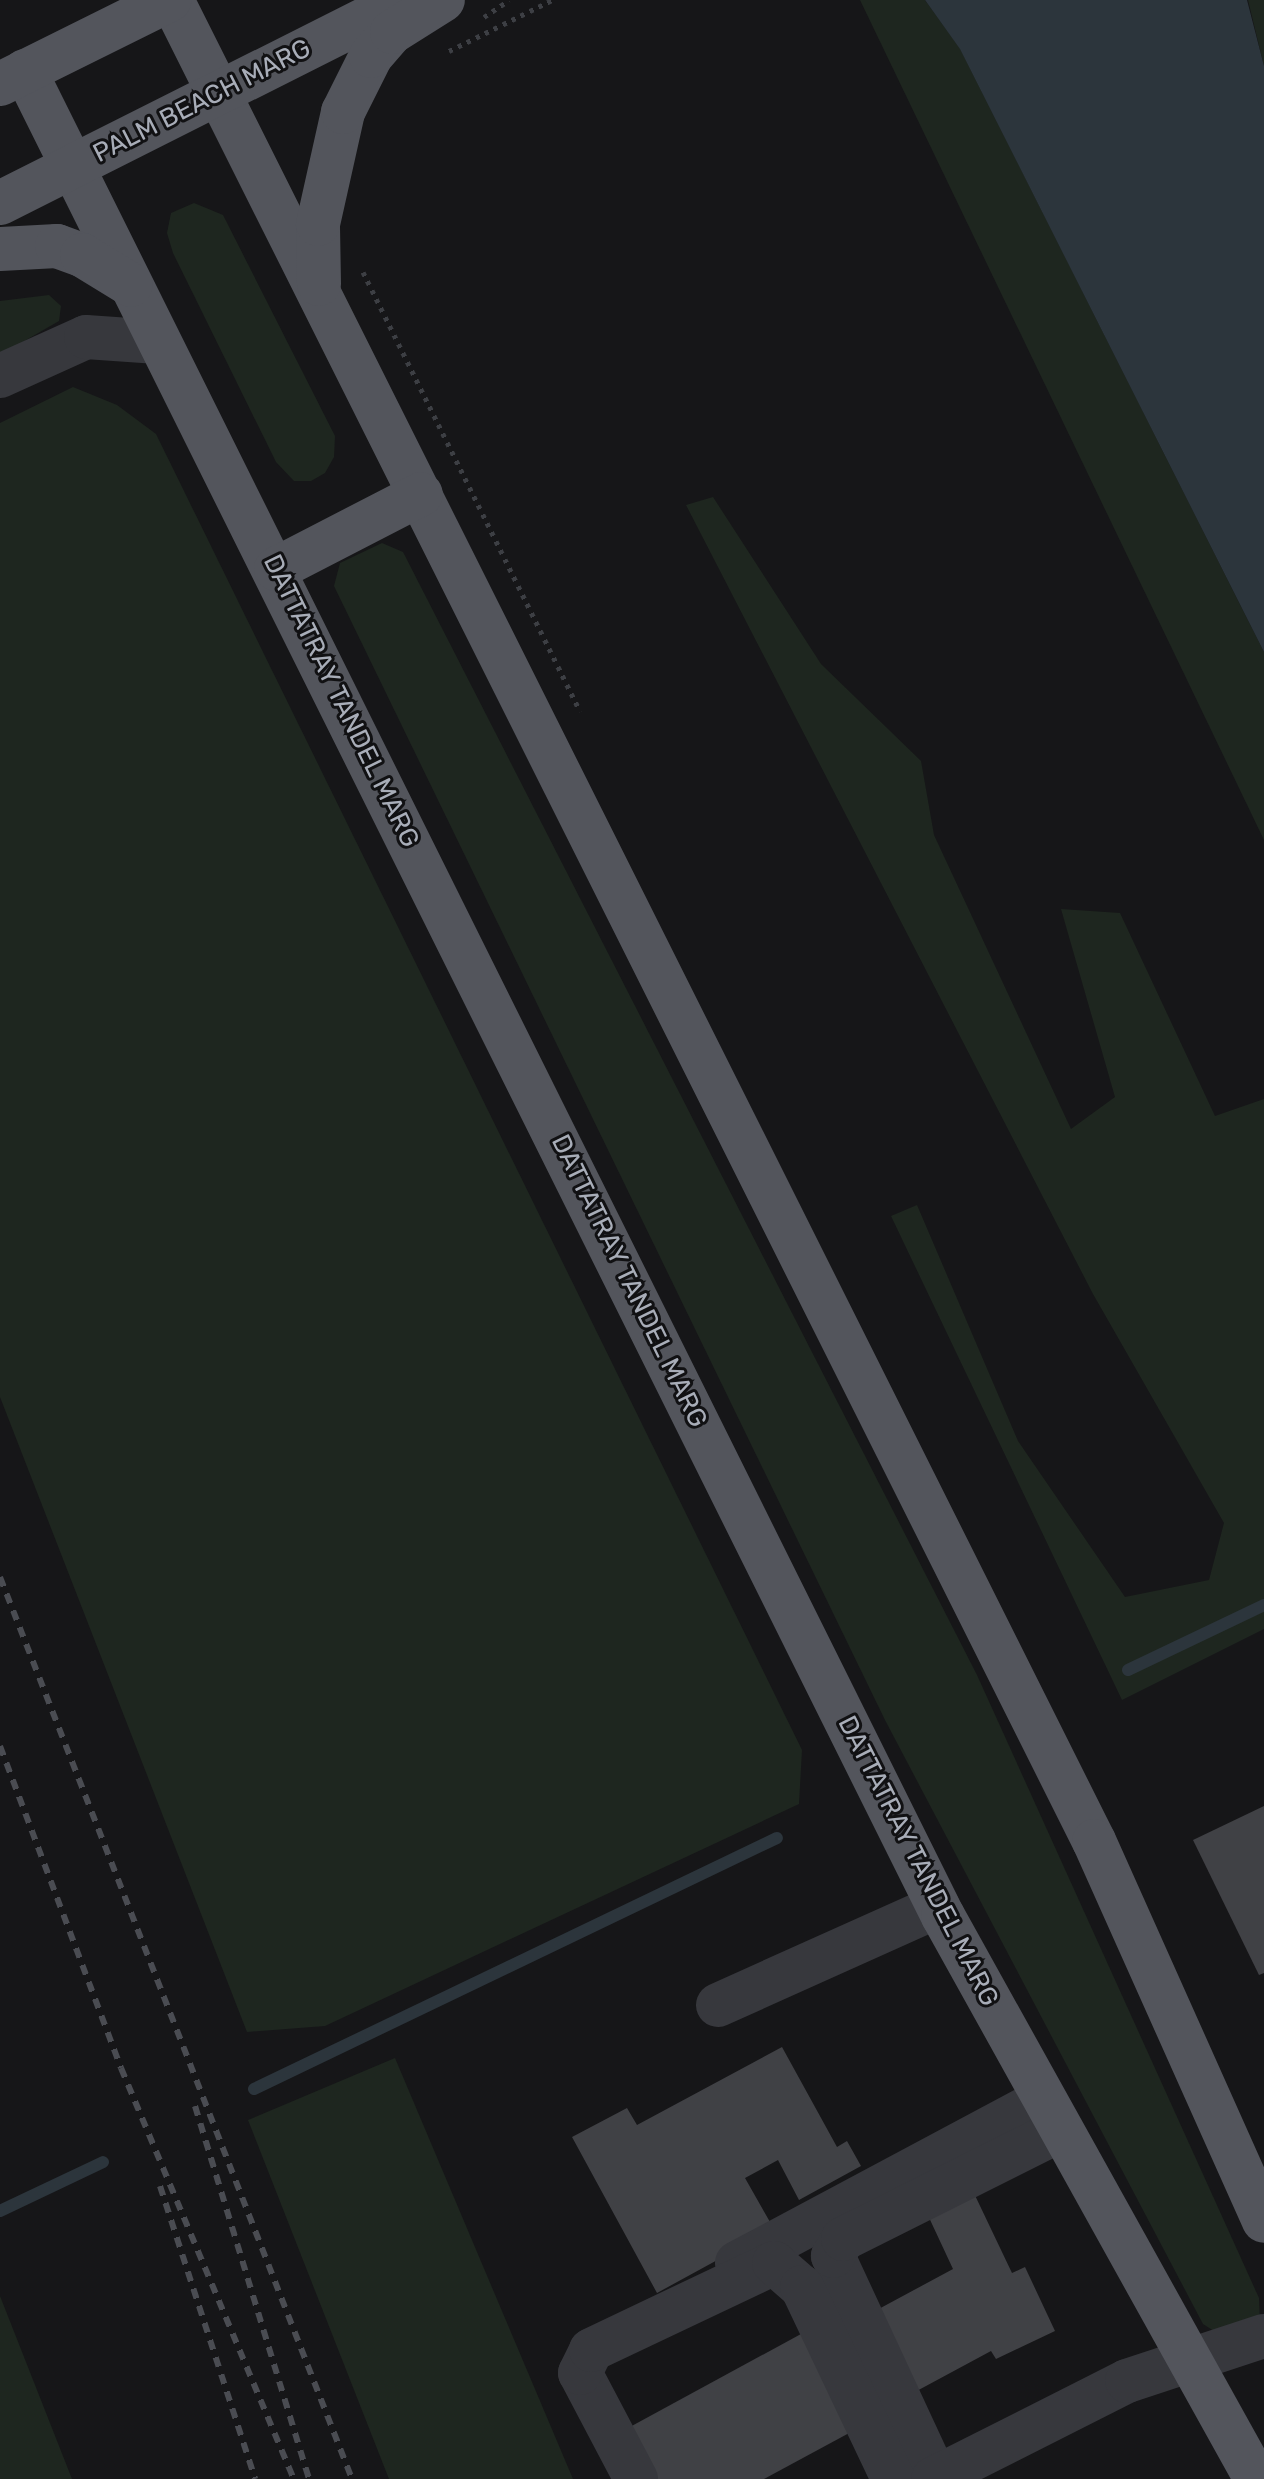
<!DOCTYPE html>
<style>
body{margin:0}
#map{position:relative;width:1264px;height:2479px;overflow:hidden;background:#161618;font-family:Rubik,sans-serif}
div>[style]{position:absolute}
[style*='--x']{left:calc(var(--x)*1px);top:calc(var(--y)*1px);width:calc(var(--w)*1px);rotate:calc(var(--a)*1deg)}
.green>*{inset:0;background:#1e261f}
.water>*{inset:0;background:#2c353c}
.stream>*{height:12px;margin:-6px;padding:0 6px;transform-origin:6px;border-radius:6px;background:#2c353c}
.building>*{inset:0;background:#404145}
.path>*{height:5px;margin-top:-2.5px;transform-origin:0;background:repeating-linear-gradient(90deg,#3d3f44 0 4px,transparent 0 10px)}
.minor>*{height:44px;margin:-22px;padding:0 22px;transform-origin:22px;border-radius:22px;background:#37383d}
.major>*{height:44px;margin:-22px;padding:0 22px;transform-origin:22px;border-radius:22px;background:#53555c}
.rail>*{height:6px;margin-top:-3px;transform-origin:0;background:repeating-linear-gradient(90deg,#4a4c52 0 10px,transparent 0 18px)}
span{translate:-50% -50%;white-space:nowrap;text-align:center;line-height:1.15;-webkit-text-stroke:6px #111113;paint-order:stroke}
.street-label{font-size:26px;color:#a8adb8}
</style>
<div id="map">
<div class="green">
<div style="clip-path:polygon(860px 0,925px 0,960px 48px,1264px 652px,1264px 840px)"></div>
<div style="clip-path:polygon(1248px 0,1264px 0,1264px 66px)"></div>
<div style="clip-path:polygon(194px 203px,223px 215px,335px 436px,334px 457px,325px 473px,311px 481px,294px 481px,276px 462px,173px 253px,167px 233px,171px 213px)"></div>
<div style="clip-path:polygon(49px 295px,61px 306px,59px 321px,0 355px,0 301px)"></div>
<div style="clip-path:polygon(73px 387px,117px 405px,156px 434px,802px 1750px,799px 1804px,325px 2026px,247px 2032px,0 1397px,0 423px)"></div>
<div style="clip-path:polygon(713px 497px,821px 664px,921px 761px,934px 835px,1071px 1129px,1115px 1097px,1061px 909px,1120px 913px,1215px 1116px,1264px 1099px,1264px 1629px,1122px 1700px,891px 1216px,917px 1205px,1018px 1441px,1125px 1597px,1209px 1580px,1224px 1523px,1093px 1294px,686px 505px)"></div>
<div style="clip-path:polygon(382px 543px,403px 552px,977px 1675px,1259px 2298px,1260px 2323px,1228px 2340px,1203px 2324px,885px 1720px,334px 586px,340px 563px)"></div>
<div style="clip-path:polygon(395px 2058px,573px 2479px,389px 2479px,248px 2120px)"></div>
<div style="clip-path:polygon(0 2296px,72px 2479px,0 2479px)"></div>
</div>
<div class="water">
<div style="clip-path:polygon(925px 0,1247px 0,1264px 66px,1264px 652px,960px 49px)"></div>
</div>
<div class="stream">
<div style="--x:1128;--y:1670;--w:151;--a:-25.5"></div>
<div style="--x:254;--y:2089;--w:580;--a:-25.64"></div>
<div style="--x:0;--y:2211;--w:114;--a:-25.4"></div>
</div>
<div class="building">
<div style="clip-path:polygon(1264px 1806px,1264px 1973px,1259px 1975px,1193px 1840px)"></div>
<div style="clip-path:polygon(782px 2047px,837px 2147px,847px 2141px,861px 2166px,799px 2200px,778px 2160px,745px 2178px,774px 2229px,657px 2293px,572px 2137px,627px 2108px,637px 2125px)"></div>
<div style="clip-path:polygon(971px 2187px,1012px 2273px,1025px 2267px,1055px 2331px,996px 2359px,991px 2351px,900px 2400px,862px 2318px,953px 2269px,925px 2209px)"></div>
<div style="clip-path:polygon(812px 2328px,864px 2425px,764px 2479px,642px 2479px,617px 2434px)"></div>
</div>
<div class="path">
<div style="--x:484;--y:17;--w:30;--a:-34"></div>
<div style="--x:449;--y:51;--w:115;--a:-26.3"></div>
<div style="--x:363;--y:272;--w:490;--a:63.7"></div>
</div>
<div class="minor">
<div style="--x:0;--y:376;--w:94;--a:-24.4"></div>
<div style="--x:86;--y:337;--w:72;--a:4"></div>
<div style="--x:718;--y:2005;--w:241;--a:-24.2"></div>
<div style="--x:737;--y:2263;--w:346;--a:-28.1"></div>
<div style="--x:936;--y:2478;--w:245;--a:-114.9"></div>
<div style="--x:833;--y:2256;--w:20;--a:-60"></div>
<div style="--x:843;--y:2239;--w:241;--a:-26.6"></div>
<div style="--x:636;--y:2479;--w:120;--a:-117.8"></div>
<div style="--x:580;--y:2373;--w:25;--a:-64"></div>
<div style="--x:591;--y:2350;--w:203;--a:-25.4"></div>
<div style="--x:774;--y:2263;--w:37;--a:41"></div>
<div style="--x:802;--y:2287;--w:212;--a:64.6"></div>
<div style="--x:933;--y:2479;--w:217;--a:-26.8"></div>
<div style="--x:1127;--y:2381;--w:144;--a:-18.2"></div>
</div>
<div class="major">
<div style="--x:172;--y:0;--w:2059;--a:63.4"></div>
<div style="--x:1094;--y:1841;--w:416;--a:65.9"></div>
<div style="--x:25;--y:71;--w:2061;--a:63.55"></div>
<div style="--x:943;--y:1916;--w:644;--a:60.93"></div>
<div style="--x:0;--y:84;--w:189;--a:-26.4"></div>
<div style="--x:0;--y:203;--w:452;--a:-26.7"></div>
<div style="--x:0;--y:249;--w:57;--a:-3"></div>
<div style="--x:57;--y:246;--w:27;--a:20"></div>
<div style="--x:82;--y:255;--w:57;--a:31.5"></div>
<div style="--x:319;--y:284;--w:60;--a:-91"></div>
<div style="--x:318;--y:224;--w:115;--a:-77.4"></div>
<div style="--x:343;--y:112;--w:63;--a:-63.4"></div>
<div style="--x:371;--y:56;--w:32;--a:-49"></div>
<div style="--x:392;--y:32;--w:60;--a:-32.1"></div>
<div style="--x:276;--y:569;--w:163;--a:-27.3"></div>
</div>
<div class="rail">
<div style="--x:0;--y:1577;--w:968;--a:68.68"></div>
<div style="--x:0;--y:1746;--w:344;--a:69.4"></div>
<div style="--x:121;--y:2068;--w:446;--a:67.2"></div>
<div style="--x:195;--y:2106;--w:390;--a:73"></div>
<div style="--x:160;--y:2186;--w:308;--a:72"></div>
</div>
<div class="street-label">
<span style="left:202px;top:101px;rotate:-27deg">PALM BEACH MARG</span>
<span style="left:341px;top:701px;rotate:64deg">DATTATRAY TANDEL MARG</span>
<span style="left:629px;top:1281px;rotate:64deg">DATTATRAY TANDEL MARG</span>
<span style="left:918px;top:1861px;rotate:63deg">DATTATRAY TANDEL MARG</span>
</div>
</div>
